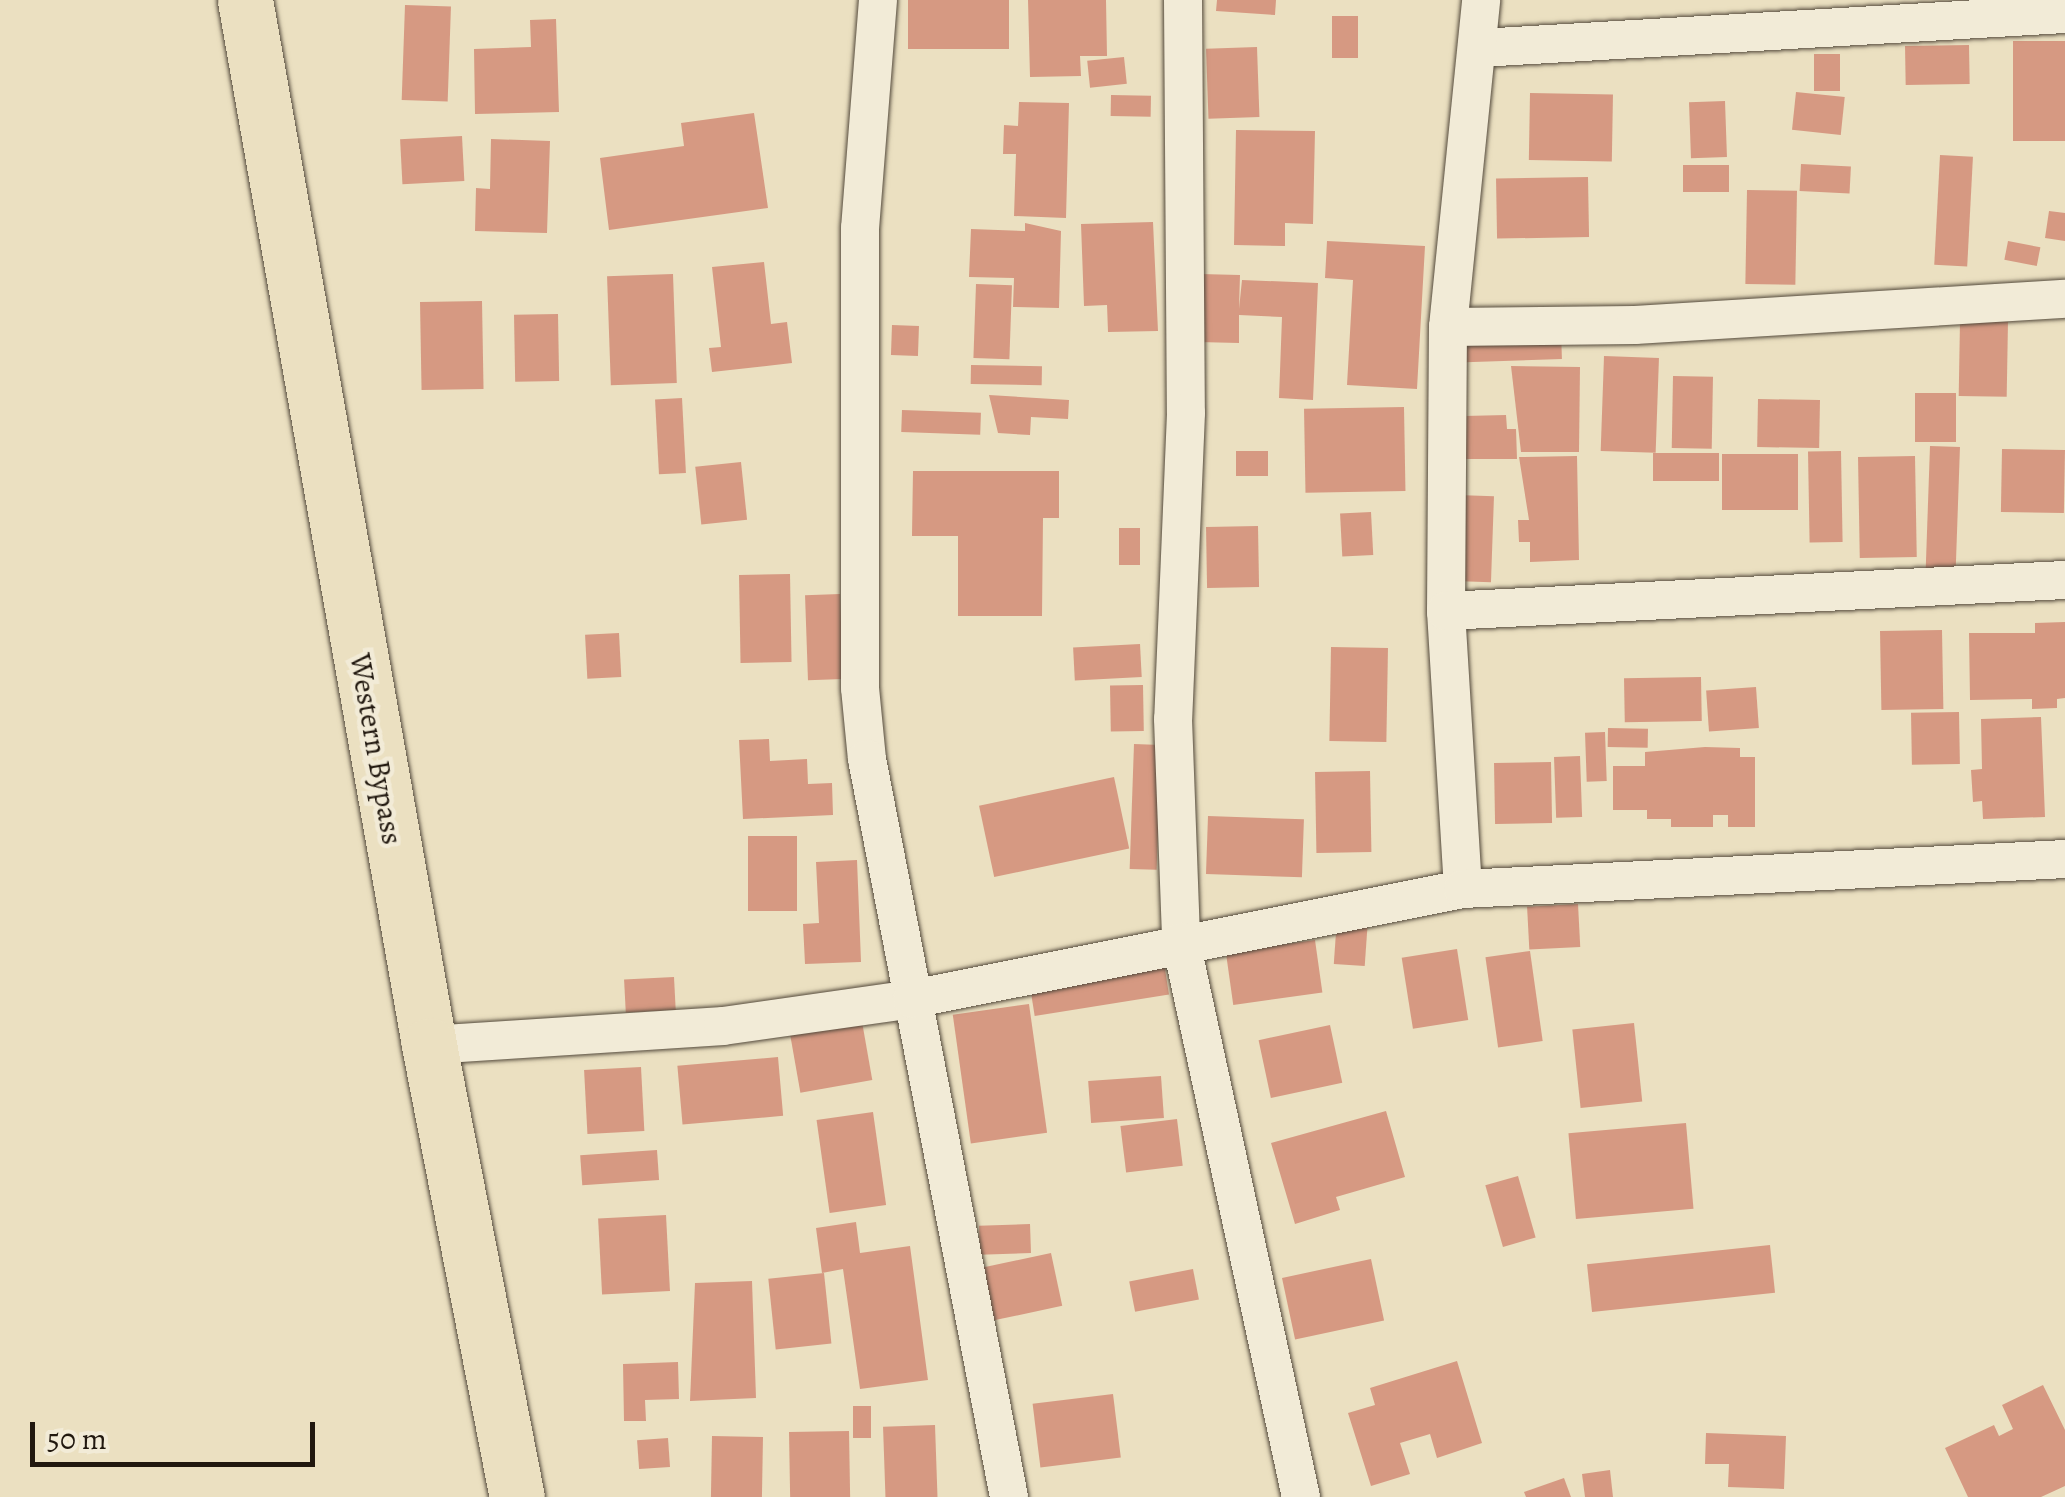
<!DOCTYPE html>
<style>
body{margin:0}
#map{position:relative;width:2065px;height:1497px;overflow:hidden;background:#ebe0c1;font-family:Alegreya,serif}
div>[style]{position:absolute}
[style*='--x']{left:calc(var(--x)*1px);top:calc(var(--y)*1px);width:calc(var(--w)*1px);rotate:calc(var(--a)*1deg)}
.building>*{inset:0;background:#d69982;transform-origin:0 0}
.roads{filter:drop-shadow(0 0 2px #544a3c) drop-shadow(0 0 2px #544a3c)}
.street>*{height:38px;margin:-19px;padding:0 19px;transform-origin:19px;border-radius:19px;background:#f2ebd7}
.primary>*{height:55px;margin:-27.5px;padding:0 27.5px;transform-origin:27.5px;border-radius:27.5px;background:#ebe0c1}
span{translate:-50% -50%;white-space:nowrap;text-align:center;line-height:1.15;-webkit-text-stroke:9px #f2ebd7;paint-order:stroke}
.street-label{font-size:30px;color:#21180f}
.scale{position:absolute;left:30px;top:1422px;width:285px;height:45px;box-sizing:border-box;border:5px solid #21180f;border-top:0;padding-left:12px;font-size:30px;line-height:35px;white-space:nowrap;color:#21180f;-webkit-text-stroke:8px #f2ebd7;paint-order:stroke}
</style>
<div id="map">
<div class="building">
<div style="left:908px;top:0;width:101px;height:49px"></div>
<div style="clip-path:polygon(1028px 0,1106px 0,1107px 56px,1080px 56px,1081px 76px,1030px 77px)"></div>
<div style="clip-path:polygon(1217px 0,1276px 0,1275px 15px,1216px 11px)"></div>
<div style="left:405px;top:5px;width:46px;height:95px;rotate:2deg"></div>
<div style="left:1332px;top:16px;width:26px;height:42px"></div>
<div style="clip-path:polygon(556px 19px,559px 112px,475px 114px,474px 49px,531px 47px,530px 20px)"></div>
<div style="left:2065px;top:41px;width:100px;height:52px;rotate:90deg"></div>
<div style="left:1969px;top:45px;width:39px;height:64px;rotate:89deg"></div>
<div style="left:1257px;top:47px;width:70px;height:51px;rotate:88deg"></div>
<div style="left:1814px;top:54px;width:26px;height:37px"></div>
<div style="left:1124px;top:57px;width:27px;height:37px;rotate:84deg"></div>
<div style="left:1796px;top:92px;width:49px;height:38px;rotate:6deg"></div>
<div style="left:1530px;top:93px;width:83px;height:67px;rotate:1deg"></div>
<div style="left:1111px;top:95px;width:40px;height:21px;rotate:1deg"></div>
<div style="left:1725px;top:101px;width:56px;height:36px;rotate:88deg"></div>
<div style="clip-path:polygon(1019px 102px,1069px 103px,1066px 218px,1014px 216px,1016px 154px,1003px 154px,1004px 125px,1018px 126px)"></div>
<div style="clip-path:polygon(754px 113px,768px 208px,609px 230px,600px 158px,684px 146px,681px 123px)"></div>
<div style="clip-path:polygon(1236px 130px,1315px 131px,1313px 224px,1285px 223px,1285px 246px,1234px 245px)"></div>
<div style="left:462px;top:136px;width:45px;height:62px;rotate:87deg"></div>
<div style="clip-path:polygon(491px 139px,550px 141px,547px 233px,475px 231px,476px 188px,490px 189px)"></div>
<div style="left:1940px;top:155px;width:33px;height:110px;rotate:3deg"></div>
<div style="left:1801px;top:164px;width:50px;height:27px;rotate:3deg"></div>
<div style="left:1683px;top:165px;width:46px;height:27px"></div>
<div style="left:1588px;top:177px;width:60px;height:92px;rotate:89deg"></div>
<div style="left:1747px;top:190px;width:50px;height:94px;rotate:1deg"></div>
<div style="clip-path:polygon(2049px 211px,2065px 213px,2065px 241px,2045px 238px)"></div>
<div style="clip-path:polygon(1153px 222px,1158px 331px,1108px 332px,1107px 305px,1084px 306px,1081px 224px)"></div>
<div style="clip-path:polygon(1025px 223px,1061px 231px,1059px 308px,1013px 307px,1014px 278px,969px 277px,971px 229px,1025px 231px)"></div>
<div style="clip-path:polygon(1327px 241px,1425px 246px,1417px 389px,1347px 385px,1353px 280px,1325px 278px)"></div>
<div style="left:2008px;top:241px;width:33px;height:19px;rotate:11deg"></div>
<div style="clip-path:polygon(764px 262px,771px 324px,787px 322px,792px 363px,712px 372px,709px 348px,721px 347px,712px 267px)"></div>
<div style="left:673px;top:274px;width:109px;height:66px;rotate:88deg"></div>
<div style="clip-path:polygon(1200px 274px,1240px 275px,1239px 309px,1242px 280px,1318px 283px,1313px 400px,1279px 398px,1282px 317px,1239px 315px,1239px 343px,1198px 342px)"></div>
<div style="left:976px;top:284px;width:36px;height:74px;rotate:2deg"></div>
<div style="left:482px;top:301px;width:88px;height:62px;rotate:89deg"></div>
<div style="left:558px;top:314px;width:67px;height:44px;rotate:89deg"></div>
<div style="left:1960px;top:321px;width:48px;height:75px;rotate:1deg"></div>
<div style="left:892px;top:325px;width:27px;height:30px;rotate:2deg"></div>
<div style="left:1561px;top:332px;width:27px;height:104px;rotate:88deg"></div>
<div style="left:1604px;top:356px;width:55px;height:95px;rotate:2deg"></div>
<div style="left:971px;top:365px;width:71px;height:19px;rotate:1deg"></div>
<div style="clip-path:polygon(1511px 366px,1580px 367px,1579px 452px,1521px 452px)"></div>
<div style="left:1673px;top:376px;width:40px;height:72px;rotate:1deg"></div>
<div style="left:1915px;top:393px;width:41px;height:49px"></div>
<div style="clip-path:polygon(989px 395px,1069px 400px,1068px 419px,1031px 417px,1030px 435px,998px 433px)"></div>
<div style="left:682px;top:398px;width:75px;height:27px;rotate:87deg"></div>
<div style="left:1758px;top:399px;width:62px;height:48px;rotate:1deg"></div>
<div style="left:1404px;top:407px;width:84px;height:100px;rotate:89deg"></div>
<div style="left:902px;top:410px;width:79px;height:22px;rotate:2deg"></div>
<div style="clip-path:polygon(1506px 415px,1507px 429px,1516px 429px,1517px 459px,1465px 459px,1464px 416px)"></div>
<div style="left:1930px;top:446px;width:30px;height:122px;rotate:2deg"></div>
<div style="left:2002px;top:449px;width:63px;height:63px;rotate:1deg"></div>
<div style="left:1268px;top:451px;width:25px;height:32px;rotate:90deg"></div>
<div style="left:1841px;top:451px;width:91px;height:33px;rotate:89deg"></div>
<div style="left:1719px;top:453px;width:28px;height:66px;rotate:90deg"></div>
<div style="left:1722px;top:454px;width:76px;height:56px"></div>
<div style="clip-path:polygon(1577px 456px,1579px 560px,1530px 562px,1530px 542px,1519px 542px,1518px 520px,1529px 520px,1519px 457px)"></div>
<div style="left:1915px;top:456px;width:101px;height:57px;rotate:89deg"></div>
<div style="left:741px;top:462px;width:58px;height:46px;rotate:84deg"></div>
<div style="clip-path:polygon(913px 471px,1059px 471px,1059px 518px,1043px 518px,1042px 616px,958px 616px,958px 536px,912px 536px)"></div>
<div style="left:1457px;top:495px;width:37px;height:86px;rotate:2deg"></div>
<div style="left:1371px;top:512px;width:43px;height:31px;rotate:87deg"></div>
<div style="left:1258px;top:526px;width:61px;height:52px;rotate:89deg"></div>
<div style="left:1119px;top:528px;width:21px;height:37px"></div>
<div style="left:790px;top:574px;width:88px;height:51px;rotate:89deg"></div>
<div style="left:840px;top:594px;width:85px;height:35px;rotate:88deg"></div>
<div style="clip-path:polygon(2065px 622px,2065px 698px,2057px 699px,2057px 708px,2032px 709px,2032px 699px,1970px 700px,1969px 633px,2035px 633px,2035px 623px)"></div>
<div style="left:1942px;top:630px;width:79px;height:62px;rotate:89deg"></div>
<div style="left:619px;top:633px;width:44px;height:34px;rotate:87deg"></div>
<div style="left:1140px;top:644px;width:33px;height:67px;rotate:87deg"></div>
<div style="left:1331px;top:647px;width:57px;height:94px;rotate:1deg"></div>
<div style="left:1701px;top:677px;width:44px;height:77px;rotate:89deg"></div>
<div style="left:1143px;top:685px;width:46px;height:33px;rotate:89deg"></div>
<div style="left:1756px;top:687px;width:41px;height:50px;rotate:86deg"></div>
<div style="left:1959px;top:712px;width:52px;height:48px;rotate:89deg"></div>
<div style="clip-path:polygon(2041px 717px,2045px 817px,1983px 819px,1982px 801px,1973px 802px,1971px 770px,1982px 769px,1981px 719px)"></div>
<div style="left:1608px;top:728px;width:40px;height:19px;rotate:1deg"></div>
<div style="left:1605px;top:732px;width:49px;height:20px;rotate:88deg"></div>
<div style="clip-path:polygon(769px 739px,770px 761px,807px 759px,808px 784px,832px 783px,833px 815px,743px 819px,739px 740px)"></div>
<div style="left:1134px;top:744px;width:27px;height:125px;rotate:2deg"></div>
<div style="clip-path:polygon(1705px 747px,1740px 748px,1740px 757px,1755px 757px,1755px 827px,1728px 827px,1728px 815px,1713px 815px,1713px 827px,1671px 827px,1671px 819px,1647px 819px,1647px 810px,1613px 810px,1613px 766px,1645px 766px,1645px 752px)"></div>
<div style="left:1580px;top:756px;width:61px;height:26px;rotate:88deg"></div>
<div style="left:1551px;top:762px;width:61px;height:57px;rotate:89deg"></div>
<div style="left:1370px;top:771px;width:81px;height:55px;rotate:89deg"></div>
<div style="left:1114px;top:777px;width:73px;height:138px;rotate:78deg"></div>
<div style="left:1208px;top:816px;width:96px;height:58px;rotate:2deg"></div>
<div style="left:748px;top:836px;width:49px;height:75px"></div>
<div style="clip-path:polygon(857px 860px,861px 962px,805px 964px,803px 924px,819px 923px,816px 862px)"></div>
<div style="left:1578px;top:904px;width:43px;height:51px;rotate:87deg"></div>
<div style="left:1337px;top:918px;width:31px;height:46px;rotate:4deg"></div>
<div style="left:1315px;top:940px;width:53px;height:90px;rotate:82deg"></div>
<div style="left:1457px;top:949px;width:72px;height:56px;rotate:81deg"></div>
<div style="left:1530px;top:951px;width:91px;height:45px;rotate:82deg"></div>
<div style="left:1164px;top:963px;width:32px;height:136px;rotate:81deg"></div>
<div style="left:674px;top:977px;width:33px;height:50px;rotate:87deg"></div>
<div style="left:1029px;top:1004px;width:130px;height:77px;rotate:82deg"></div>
<div style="left:861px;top:1016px;width:65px;height:73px;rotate:80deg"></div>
<div style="left:1634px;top:1023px;width:79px;height:62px;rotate:84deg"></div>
<div style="left:1330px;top:1025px;width:59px;height:73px;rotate:78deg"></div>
<div style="left:778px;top:1057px;width:59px;height:101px;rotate:85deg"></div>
<div style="left:641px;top:1067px;width:64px;height:57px;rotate:87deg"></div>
<div style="left:1161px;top:1076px;width:42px;height:73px;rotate:86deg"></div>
<div style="clip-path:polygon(1386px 1111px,1405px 1177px,1336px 1197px,1340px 1210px,1295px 1224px,1271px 1143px)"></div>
<div style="left:873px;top:1112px;width:94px;height:57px;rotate:82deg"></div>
<div style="left:1177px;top:1119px;width:47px;height:57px;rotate:83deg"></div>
<div style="left:1686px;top:1123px;width:86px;height:118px;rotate:85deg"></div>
<div style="left:657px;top:1150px;width:30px;height:77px;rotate:86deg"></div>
<div style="left:1518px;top:1176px;width:64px;height:34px;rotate:74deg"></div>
<div style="left:666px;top:1215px;width:76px;height:68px;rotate:87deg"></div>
<div style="clip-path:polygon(856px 1222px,860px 1253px,910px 1246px,928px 1380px,860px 1389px,843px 1269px,822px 1273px,816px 1228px)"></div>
<div style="left:1030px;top:1224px;width:29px;height:51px;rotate:88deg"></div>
<div style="left:1770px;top:1245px;width:48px;height:184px;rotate:84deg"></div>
<div style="left:1051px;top:1253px;width:54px;height:71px;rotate:78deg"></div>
<div style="left:1371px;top:1259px;width:63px;height:91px;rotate:78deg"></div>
<div style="left:1193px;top:1269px;width:31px;height:65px;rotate:79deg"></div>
<div style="left:824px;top:1273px;width:71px;height:56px;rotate:84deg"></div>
<div style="clip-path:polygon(752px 1281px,756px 1398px,690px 1401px,695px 1283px)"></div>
<div style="clip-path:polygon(1457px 1361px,1482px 1443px,1437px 1458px,1430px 1434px,1400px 1443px,1410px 1474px,1371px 1486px,1348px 1413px,1375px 1405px,1370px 1388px)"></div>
<div style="clip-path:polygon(678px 1362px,679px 1399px,645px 1400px,646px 1421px,624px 1421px,623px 1364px)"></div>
<div style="clip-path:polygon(2043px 1385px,2065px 1430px,2065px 1486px,2041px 1497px,1968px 1497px,1945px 1448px,1994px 1425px,1999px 1436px,2013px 1429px,2002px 1405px)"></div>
<div style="left:1113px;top:1394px;width:64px;height:81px;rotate:83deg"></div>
<div style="left:853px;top:1406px;width:18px;height:32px"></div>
<div style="left:935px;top:1425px;width:72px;height:52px;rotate:88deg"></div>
<div style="left:849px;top:1431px;width:66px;height:60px;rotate:89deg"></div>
<div style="clip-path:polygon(1706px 1433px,1786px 1436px,1784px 1489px,1728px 1487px,1729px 1464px,1705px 1464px)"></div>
<div style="left:712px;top:1436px;width:51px;height:61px;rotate:1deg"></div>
<div style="left:668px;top:1438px;width:29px;height:31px;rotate:86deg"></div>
<div style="clip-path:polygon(1610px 1470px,1613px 1497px,1585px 1497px,1582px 1474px)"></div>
<div style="clip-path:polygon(1564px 1478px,1571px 1497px,1526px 1497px,1524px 1492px)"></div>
</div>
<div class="roads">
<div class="street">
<div style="--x:878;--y:0;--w:229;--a:94.5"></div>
<div style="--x:860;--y:228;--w:460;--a:90"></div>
<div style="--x:860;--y:688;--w:71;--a:84.4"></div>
<div style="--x:867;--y:759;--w:752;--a:79.11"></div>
<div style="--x:1183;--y:0;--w:413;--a:89.6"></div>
<div style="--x:1186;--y:413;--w:306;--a:92.4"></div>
<div style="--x:1173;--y:719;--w:223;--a:87.9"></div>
<div style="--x:1181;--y:942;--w:568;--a:77.8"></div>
<div style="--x:1480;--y:48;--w:586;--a:-3.33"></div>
<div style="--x:1448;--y:327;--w:187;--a:-0.6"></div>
<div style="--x:1635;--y:325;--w:431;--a:-3.5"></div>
<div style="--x:1446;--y:611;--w:284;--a:-89.6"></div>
<div style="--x:1448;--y:327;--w:329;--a:-84.2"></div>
<div style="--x:1463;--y:889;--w:279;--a:-93.5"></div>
<div style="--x:1446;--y:611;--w:620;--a:-2.87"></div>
<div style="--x:429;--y:1045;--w:295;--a:-3.7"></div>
<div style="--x:723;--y:1026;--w:191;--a:-8.1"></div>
<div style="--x:912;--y:999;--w:562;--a:-11.29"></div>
<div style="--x:1463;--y:889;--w:603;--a:-2.85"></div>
</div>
<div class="primary">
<div style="--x:245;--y:0;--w:1061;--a:80.01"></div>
<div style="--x:429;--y:1045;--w:460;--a:79"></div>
</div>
</div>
<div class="street-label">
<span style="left:376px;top:749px;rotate:80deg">Western Bypass</span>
</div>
<div class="scale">50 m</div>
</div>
